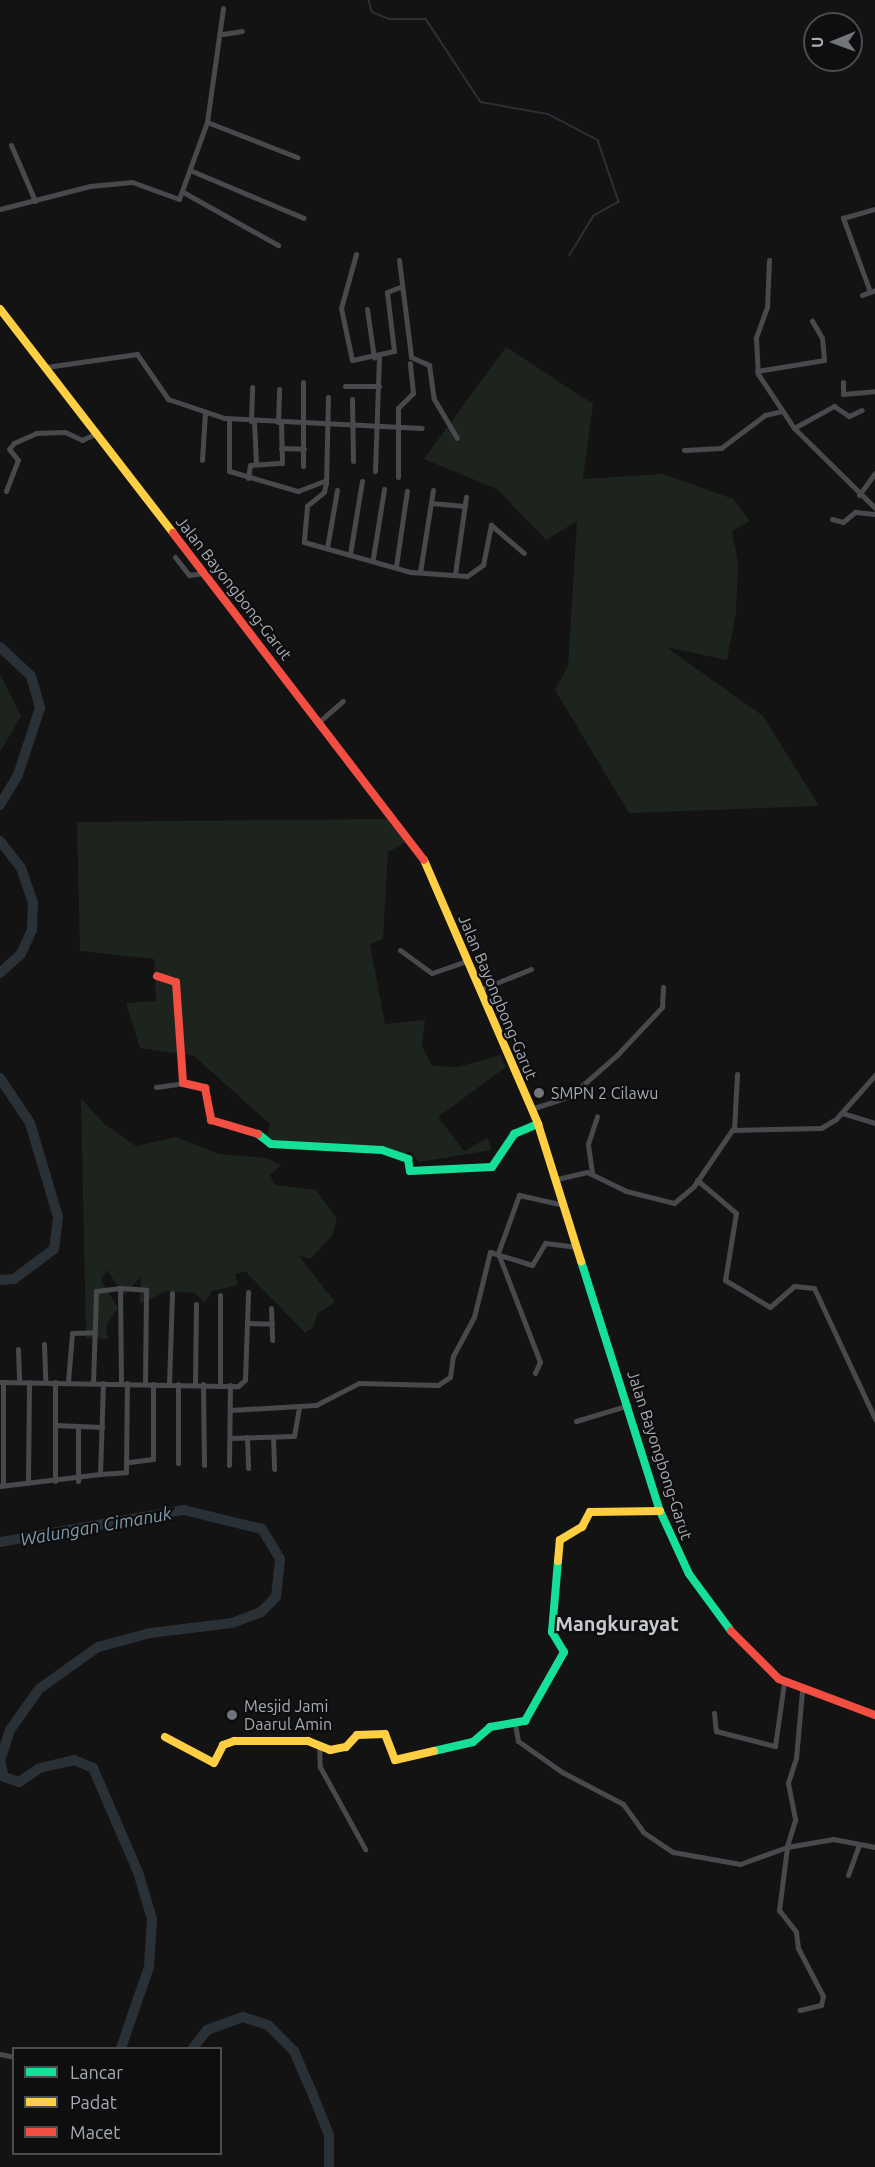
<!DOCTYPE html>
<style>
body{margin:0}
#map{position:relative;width:875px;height:2167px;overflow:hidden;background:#131314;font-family:Ubuntu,sans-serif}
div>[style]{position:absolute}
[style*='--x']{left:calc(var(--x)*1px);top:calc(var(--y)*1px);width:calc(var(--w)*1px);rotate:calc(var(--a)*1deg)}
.green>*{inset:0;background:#1d241e}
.stream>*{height:1.5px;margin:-0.75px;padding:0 0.75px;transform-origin:0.75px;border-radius:0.75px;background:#2a3136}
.river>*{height:10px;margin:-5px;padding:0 5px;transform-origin:5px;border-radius:5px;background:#2a3136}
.street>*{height:5px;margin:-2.5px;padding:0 2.5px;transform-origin:2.5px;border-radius:2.5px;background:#48494c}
.fast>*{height:8px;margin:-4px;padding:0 4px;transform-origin:4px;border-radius:4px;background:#16e098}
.slow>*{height:8px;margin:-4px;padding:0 4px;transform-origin:4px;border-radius:4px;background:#ffcf43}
.jam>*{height:8px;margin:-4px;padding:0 4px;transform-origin:4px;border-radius:4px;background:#f24e42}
.dots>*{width:16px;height:16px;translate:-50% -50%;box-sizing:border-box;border:3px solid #0e0e0f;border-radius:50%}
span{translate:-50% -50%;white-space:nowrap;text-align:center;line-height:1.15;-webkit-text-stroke:4.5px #0e0e0f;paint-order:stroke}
.street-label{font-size:16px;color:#a5abb4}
.poi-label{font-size:16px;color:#a5abb4}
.left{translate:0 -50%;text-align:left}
.water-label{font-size:18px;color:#7e9bad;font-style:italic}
.quarter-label{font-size:20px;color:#c6c9d0;font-weight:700}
.legend{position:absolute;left:12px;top:2047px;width:210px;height:108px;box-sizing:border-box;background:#0e0e0f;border:2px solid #4a4d51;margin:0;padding:8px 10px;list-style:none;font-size:18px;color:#a5abb4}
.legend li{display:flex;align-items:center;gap:12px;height:30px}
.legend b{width:30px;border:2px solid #4a4d51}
.north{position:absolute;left:803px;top:12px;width:60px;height:60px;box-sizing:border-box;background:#0e0e0f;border:2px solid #4a4d51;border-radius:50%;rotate:269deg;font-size:16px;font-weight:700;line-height:24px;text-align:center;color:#a5abb4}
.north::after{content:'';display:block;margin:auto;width:21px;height:27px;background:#72767c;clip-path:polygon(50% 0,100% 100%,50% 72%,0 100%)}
</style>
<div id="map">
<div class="green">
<div style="clip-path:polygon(506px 347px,593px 404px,583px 479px,663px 474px,733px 499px,750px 521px,732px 531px,738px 562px,736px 612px,727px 660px,666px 647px,763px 716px,819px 806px,629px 813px,555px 690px,568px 666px,577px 521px,546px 540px,497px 489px,424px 459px)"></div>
<div style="clip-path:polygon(0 674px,21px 716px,0 752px)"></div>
<div style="clip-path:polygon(387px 819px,406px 842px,388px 852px,383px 939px,370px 944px,385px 1024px,425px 1020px,422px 1046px,432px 1066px,458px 1067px,500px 1055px,506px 1067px,438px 1117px,464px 1151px,488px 1138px,491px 1150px,419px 1162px,410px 1151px,397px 1156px,266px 1140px,270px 1124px,194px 1056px,140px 1048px,126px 1003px,156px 1001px,154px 959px,80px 951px,77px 822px)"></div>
<div style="clip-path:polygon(81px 1098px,104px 1124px,136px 1146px,176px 1137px,219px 1154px,266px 1158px,281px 1165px,270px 1175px,275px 1185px,316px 1190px,337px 1219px,332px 1236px,310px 1259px,298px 1255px,335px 1302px,317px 1314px,314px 1326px,305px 1333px,245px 1271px,235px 1274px,238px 1285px,212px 1291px,205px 1303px,195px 1293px,167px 1291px,140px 1304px,141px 1276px,124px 1296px,107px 1270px,101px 1280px,118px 1308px,106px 1326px,108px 1339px,86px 1338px)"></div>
</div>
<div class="stream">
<div style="--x:369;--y:0;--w:12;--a:76"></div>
<div style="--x:372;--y:12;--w:18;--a:22"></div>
<div style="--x:389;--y:19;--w:37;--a:0"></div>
<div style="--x:426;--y:19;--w:100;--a:56.5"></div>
<div style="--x:481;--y:102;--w:68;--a:10.2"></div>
<div style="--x:548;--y:114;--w:56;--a:27.5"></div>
<div style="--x:598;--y:140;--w:65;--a:71.3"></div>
<div style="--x:619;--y:202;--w:29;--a:151"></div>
<div style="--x:594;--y:216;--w:46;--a:121.6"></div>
</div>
<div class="river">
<div style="--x:0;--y:647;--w:42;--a:43.1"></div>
<div style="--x:31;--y:676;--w:33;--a:74"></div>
<div style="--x:40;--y:708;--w:71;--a:108.2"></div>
<div style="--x:18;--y:775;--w:35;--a:121"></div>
<div style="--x:0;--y:841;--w:34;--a:52"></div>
<div style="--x:21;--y:868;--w:36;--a:71"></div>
<div style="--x:33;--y:902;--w:28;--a:92"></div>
<div style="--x:32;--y:930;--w:26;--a:115"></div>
<div style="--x:21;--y:954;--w:28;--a:138"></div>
<div style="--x:0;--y:1078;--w:54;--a:56.3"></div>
<div style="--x:30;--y:1123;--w:98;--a:73.4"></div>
<div style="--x:58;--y:1217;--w:32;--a:97"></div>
<div style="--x:54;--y:1249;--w:50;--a:143.1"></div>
<div style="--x:14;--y:1279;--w:14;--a:176"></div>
<div style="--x:0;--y:1542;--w:187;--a:-9.9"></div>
<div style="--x:184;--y:1510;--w:80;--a:13.7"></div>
<div style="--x:262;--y:1529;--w:35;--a:59"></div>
<div style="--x:280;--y:1559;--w:38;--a:96"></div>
<div style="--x:276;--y:1597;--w:21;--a:135"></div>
<div style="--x:261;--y:1612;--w:31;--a:159"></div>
<div style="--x:232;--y:1623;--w:83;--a:173"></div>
<div style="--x:150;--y:1633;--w:54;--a:164.9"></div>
<div style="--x:98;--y:1647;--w:72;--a:144.6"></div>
<div style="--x:39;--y:1689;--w:50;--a:125.3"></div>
<div style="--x:10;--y:1730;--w:32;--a:108"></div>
<div style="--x:0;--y:1760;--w:17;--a:77"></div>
<div style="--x:4;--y:1777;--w:16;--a:18"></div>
<div style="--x:19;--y:1782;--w:25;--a:-34"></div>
<div style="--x:40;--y:1768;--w:35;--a:-13"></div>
<div style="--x:74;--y:1760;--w:21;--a:23"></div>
<div style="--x:93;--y:1768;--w:113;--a:66.6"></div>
<div style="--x:138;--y:1872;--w:49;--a:73.4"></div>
<div style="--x:152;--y:1919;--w:48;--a:93.6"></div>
<div style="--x:149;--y:1967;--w:86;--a:109.1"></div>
<div style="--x:193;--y:2048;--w:23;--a:-52"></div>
<div style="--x:207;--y:2030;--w:38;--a:-20"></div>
<div style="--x:243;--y:2017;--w:26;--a:18"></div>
<div style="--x:268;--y:2025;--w:37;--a:45"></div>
<div style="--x:294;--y:2051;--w:48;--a:66.6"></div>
<div style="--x:313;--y:2095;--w:43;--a:68.2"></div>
<div style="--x:329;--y:2135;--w:32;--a:90"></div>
</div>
<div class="street">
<div style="--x:223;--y:34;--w:19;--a:-9"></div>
<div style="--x:207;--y:122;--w:97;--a:21.3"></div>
<div style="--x:11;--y:145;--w:61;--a:66.8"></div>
<div style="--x:192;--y:171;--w:121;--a:22.8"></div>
<div style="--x:183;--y:192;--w:109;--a:29.2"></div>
<div style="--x:0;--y:209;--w:93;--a:-14.3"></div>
<div style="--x:90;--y:186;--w:42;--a:-5.4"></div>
<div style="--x:132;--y:182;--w:50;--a:19.9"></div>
<div style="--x:179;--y:199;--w:82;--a:-70"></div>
<div style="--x:207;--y:122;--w:115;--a:-82"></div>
<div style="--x:356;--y:254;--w:56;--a:105.5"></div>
<div style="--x:341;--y:308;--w:53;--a:78.1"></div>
<div style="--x:352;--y:360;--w:43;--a:-12.1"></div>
<div style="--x:394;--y:351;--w:59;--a:-96.8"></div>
<div style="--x:387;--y:292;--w:14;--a:-21"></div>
<div style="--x:399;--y:260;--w:98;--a:82.9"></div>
<div style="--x:411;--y:357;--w:20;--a:24"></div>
<div style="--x:429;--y:365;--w:34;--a:82"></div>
<div style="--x:434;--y:399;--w:45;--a:59.5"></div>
<div style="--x:769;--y:260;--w:47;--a:92.4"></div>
<div style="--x:767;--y:307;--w:33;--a:110"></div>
<div style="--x:756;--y:338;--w:36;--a:87"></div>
<div style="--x:758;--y:374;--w:65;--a:56.3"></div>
<div style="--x:794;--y:428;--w:114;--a:44.6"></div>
<div style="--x:869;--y:289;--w:76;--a:-110.1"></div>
<div style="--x:843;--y:218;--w:33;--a:-16"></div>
<div style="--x:862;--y:295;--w:14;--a:-21"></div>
<div style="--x:367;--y:309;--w:49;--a:81.9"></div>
<div style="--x:46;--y:367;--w:92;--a:-8.1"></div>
<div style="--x:137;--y:354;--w:55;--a:55.4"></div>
<div style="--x:168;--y:399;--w:59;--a:18.7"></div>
<div style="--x:224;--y:418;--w:198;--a:2.9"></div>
<div style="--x:757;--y:371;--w:68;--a:-9.3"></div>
<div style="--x:824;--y:360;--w:22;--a:-95"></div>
<div style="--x:822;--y:338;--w:20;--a:-120"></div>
<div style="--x:303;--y:382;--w:84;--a:90"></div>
<div style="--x:843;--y:382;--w:12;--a:90"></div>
<div style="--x:843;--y:394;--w:32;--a:-5"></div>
<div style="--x:345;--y:386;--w:34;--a:0"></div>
<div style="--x:328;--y:397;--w:86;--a:91.3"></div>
<div style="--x:326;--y:483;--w:9;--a:103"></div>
<div style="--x:324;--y:492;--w:22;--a:141"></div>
<div style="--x:307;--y:506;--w:36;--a:95"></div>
<div style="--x:304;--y:542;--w:111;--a:15.7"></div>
<div style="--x:411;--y:572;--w:56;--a:4.1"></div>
<div style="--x:467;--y:576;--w:19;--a:-35"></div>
<div style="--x:483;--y:565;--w:41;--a:-78.7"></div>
<div style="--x:491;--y:525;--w:43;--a:40.3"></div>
<div style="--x:352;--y:399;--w:62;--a:89.1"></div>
<div style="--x:229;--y:419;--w:52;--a:90"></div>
<div style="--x:229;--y:471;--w:72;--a:16.2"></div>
<div style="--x:298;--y:491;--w:30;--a:-21"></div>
<div style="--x:251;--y:421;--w:34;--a:-88"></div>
<div style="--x:254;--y:421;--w:43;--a:87.3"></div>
<div style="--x:278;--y:422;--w:33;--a:-88"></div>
<div style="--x:794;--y:428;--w:46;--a:-28.8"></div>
<div style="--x:834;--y:406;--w:18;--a:34"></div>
<div style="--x:849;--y:416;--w:14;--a:-25"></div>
<div style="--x:281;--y:448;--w:23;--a:2"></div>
<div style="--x:684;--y:450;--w:37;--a:-3"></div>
<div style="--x:721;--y:448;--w:55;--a:-36.9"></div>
<div style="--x:765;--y:415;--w:17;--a:-13"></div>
<div style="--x:202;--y:460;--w:48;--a:-86.4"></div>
<div style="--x:375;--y:471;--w:114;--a:-88"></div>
<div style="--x:398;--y:477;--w:69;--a:-90"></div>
<div style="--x:398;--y:408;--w:21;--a:-45"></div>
<div style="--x:413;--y:393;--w:30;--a:-96"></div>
<div style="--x:248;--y:478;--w:13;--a:-81"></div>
<div style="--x:250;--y:465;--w:32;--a:-4"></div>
<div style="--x:282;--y:463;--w:41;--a:-91.4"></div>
<div style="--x:6;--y:491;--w:33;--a:-69"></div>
<div style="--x:18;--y:460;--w:14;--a:-129"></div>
<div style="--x:9;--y:449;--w:8;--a:-50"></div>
<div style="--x:14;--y:443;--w:24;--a:-24"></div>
<div style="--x:36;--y:433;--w:29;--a:-2"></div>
<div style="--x:65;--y:432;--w:19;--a:25"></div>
<div style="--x:82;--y:440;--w:17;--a:-25"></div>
<div style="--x:859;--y:495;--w:27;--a:-54"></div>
<div style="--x:431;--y:503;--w:34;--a:5"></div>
<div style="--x:832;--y:519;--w:11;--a:15"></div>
<div style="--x:843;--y:522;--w:16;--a:-40"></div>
<div style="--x:855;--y:512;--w:20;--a:6"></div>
<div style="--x:327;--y:548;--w:59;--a:-80.2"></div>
<div style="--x:350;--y:554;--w:74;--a:-80.7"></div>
<div style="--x:175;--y:557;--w:23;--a:52"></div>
<div style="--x:189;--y:575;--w:16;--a:-7"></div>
<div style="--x:373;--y:558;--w:70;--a:-80.9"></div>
<div style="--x:396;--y:566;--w:76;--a:-81.7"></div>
<div style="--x:420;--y:572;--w:83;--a:-81"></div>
<div style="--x:455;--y:574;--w:78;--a:-81.9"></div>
<div style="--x:321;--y:720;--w:29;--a:-41"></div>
<div style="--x:400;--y:950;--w:39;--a:36"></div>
<div style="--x:432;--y:973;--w:37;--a:-19"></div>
<div style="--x:479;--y:990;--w:56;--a:-22"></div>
<div style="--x:156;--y:1087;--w:27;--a:-8"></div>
<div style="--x:531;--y:1109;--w:40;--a:-18"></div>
<div style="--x:569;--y:1097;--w:64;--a:-41.2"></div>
<div style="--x:617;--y:1055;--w:66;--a:-46.8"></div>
<div style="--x:662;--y:1007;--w:20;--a:-87"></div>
<div style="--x:842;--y:1113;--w:34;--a:17"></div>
<div style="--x:734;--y:1130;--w:56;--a:-86.9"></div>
<div style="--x:592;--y:1173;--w:29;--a:-98"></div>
<div style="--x:588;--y:1144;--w:29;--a:-72"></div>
<div style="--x:557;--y:1179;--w:31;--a:-13"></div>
<div style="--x:587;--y:1172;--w:43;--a:26"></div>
<div style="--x:626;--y:1191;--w:49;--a:14"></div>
<div style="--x:674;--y:1203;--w:26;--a:-40"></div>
<div style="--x:694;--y:1186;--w:68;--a:-55.8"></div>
<div style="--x:732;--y:1130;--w:89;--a:-1.3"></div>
<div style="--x:821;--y:1128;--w:17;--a:-31"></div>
<div style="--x:836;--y:1119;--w:59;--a:-48.4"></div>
<div style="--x:697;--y:1180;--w:51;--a:40.2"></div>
<div style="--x:736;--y:1213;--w:68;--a:99.3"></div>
<div style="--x:725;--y:1280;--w:52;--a:31"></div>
<div style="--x:770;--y:1307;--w:32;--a:-41"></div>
<div style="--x:794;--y:1286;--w:20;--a:6"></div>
<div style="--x:814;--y:1288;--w:145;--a:65"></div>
<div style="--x:120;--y:1288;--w:26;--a:4"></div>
<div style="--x:146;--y:1290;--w:93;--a:90.6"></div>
<div style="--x:271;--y:1308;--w:32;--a:88"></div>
<div style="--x:247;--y:1323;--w:25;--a:2"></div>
<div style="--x:44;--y:1344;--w:38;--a:88"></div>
<div style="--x:18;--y:1349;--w:33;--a:88"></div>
<div style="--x:535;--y:1373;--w:12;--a:-66"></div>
<div style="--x:540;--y:1362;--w:117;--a:-111.1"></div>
<div style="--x:498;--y:1253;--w:62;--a:-70.1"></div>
<div style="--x:519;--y:1195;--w:46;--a:12.5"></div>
<div style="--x:0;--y:1382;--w:238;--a:1"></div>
<div style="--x:238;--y:1386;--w:9;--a:-41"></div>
<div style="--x:245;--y:1380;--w:88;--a:-88"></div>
<div style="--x:68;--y:1382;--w:49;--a:-85.3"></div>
<div style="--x:72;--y:1333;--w:23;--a:-2"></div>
<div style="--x:93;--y:1383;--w:92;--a:-88.1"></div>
<div style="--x:96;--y:1291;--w:24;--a:-7"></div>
<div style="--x:120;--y:1288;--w:95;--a:89.4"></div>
<div style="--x:169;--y:1384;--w:91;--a:-88.1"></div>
<div style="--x:195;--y:1384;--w:80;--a:-89.3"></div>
<div style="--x:203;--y:1384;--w:81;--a:89.3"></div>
<div style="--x:220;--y:1384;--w:89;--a:-90"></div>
<div style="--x:230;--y:1410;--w:86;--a:-3.3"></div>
<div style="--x:316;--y:1405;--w:48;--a:-27.1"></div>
<div style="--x:359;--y:1383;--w:79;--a:1.5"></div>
<div style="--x:438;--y:1385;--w:14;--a:-34"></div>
<div style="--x:450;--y:1377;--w:21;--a:-82"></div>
<div style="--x:453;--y:1356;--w:44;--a:-61.7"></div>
<div style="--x:474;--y:1317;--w:67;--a:-76.2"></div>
<div style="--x:490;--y:1252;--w:44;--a:17.2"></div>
<div style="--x:532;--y:1265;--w:26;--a:-59"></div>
<div style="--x:545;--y:1243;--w:33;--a:7"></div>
<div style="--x:576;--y:1421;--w:55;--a:-16.8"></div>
<div style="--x:55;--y:1425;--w:47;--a:2.4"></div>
<div style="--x:78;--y:1426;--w:55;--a:90"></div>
<div style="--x:247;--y:1437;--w:31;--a:88"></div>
<div style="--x:273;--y:1437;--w:32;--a:88"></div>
<div style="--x:230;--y:1438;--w:64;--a:-1.8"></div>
<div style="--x:294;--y:1436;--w:29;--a:-80"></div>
<div style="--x:129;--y:1462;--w:24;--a:-7"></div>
<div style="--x:153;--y:1459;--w:75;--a:-90"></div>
<div style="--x:178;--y:1463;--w:79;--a:-90"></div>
<div style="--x:229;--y:1465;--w:80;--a:-89.3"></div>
<div style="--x:100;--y:1474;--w:26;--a:-4"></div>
<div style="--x:126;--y:1472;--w:89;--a:-89.4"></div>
<div style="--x:55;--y:1481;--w:99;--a:-90"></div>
<div style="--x:28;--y:1483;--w:101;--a:-89.4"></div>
<div style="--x:3;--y:1485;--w:103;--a:-90"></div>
<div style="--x:0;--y:1486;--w:101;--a:-6.8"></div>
<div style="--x:100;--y:1474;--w:91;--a:-88.1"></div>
<div style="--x:802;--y:1691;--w:67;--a:95.1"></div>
<div style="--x:796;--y:1758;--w:26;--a:108"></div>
<div style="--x:788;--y:1783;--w:38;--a:79"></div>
<div style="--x:795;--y:1820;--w:28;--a:107"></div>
<div style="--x:787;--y:1847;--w:47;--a:-9.9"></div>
<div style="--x:833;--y:1839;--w:43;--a:10.8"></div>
<div style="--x:714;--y:1713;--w:18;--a:84"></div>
<div style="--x:716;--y:1731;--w:61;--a:14.3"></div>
<div style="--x:775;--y:1746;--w:64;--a:-81.9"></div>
<div style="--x:515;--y:1724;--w:17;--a:80"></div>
<div style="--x:518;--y:1741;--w:54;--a:35.2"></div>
<div style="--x:562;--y:1772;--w:69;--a:27.7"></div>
<div style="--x:623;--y:1804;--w:34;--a:54"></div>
<div style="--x:643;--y:1832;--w:36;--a:34"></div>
<div style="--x:673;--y:1852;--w:68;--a:10.2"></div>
<div style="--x:740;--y:1864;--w:50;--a:-19.9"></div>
<div style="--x:787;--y:1847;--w:64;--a:97.2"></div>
<div style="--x:779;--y:1910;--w:28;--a:52"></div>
<div style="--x:796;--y:1932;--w:16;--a:83"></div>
<div style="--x:798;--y:1948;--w:54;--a:62.5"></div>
<div style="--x:823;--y:1996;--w:9;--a:103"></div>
<div style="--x:821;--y:2005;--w:22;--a:167"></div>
<div style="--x:319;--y:1744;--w:23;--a:88"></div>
<div style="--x:320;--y:1767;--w:94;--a:61.2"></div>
<div style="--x:848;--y:1875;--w:32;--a:-70"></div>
<div style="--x:0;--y:2054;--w:14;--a:12"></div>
</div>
<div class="fast">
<div style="--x:258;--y:1134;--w:16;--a:38"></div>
<div style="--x:271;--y:1144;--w:111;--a:3.1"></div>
<div style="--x:382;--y:1150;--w:28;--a:19"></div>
<div style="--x:408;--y:1159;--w:12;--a:81"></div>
<div style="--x:410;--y:1171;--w:82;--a:-2.8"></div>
<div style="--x:492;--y:1167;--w:40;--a:-56"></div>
<div style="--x:514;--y:1134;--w:26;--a:-23"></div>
<div style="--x:581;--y:1261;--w:262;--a:72.5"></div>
<div style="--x:660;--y:1511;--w:69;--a:65.3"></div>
<div style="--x:689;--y:1574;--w:71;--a:53.6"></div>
<div style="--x:434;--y:1751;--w:40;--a:-13"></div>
<div style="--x:473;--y:1742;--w:23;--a:-41"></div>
<div style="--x:490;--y:1727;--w:36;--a:-10"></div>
<div style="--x:525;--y:1721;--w:79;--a:-60.5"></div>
<div style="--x:564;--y:1652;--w:23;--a:-121"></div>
<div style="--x:552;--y:1632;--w:71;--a:-85.2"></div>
</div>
<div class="slow">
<div style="--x:0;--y:309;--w:283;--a:52.3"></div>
<div style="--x:424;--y:860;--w:288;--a:66.6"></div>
<div style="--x:538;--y:1124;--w:144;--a:72.6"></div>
<div style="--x:558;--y:1561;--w:21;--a:-85"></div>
<div style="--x:560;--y:1540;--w:26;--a:-31"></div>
<div style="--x:582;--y:1527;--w:17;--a:-62"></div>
<div style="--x:590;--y:1512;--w:70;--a:-0.8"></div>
<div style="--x:165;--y:1737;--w:55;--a:28"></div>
<div style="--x:214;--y:1763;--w:20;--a:-63"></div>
<div style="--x:223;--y:1745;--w:12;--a:-20"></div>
<div style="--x:234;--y:1741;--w:74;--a:0"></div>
<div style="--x:308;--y:1741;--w:24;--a:22"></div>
<div style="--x:330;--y:1750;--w:16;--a:-11"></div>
<div style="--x:346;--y:1747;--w:16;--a:-47"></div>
<div style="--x:357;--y:1735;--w:28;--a:-2"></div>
<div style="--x:385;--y:1734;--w:28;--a:69"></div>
<div style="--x:395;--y:1760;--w:40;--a:-13"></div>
</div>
<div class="jam">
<div style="--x:173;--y:533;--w:412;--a:52.5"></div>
<div style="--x:157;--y:976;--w:20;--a:18"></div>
<div style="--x:176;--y:982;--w:101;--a:86"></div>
<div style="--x:183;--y:1083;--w:23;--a:13"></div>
<div style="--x:205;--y:1088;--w:33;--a:79"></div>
<div style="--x:211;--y:1120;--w:49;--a:16.6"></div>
<div style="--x:731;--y:1631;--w:68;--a:45"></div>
<div style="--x:779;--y:1679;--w:103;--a:20.6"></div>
</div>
<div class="dots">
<div style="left:539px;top:1093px;background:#72767c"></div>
<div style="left:232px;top:1715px;background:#72767c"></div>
</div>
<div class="street-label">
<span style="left:234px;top:588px;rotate:52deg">Jalan Bayongbong-Garut</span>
<span style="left:498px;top:997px;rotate:67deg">Jalan Bayongbong-Garut</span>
<span style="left:660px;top:1455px;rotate:72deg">Jalan Bayongbong-Garut</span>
</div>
<div class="poi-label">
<span class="left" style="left:551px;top:1093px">SMPN 2 Cilawu</span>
<span class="left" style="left:244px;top:1715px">Mesjid Jami<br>Daarul Amin</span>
</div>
<div class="water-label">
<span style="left:96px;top:1526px;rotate:-10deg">Walungan Cimanuk</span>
</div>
<div class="quarter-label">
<span style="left:617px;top:1623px">Mangkurayat</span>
</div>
<ul class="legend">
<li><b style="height:8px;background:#16e098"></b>Lancar</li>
<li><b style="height:8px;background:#ffcf43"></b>Padat</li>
<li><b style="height:8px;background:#f24e42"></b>Macet</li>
</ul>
<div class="north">U</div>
</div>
